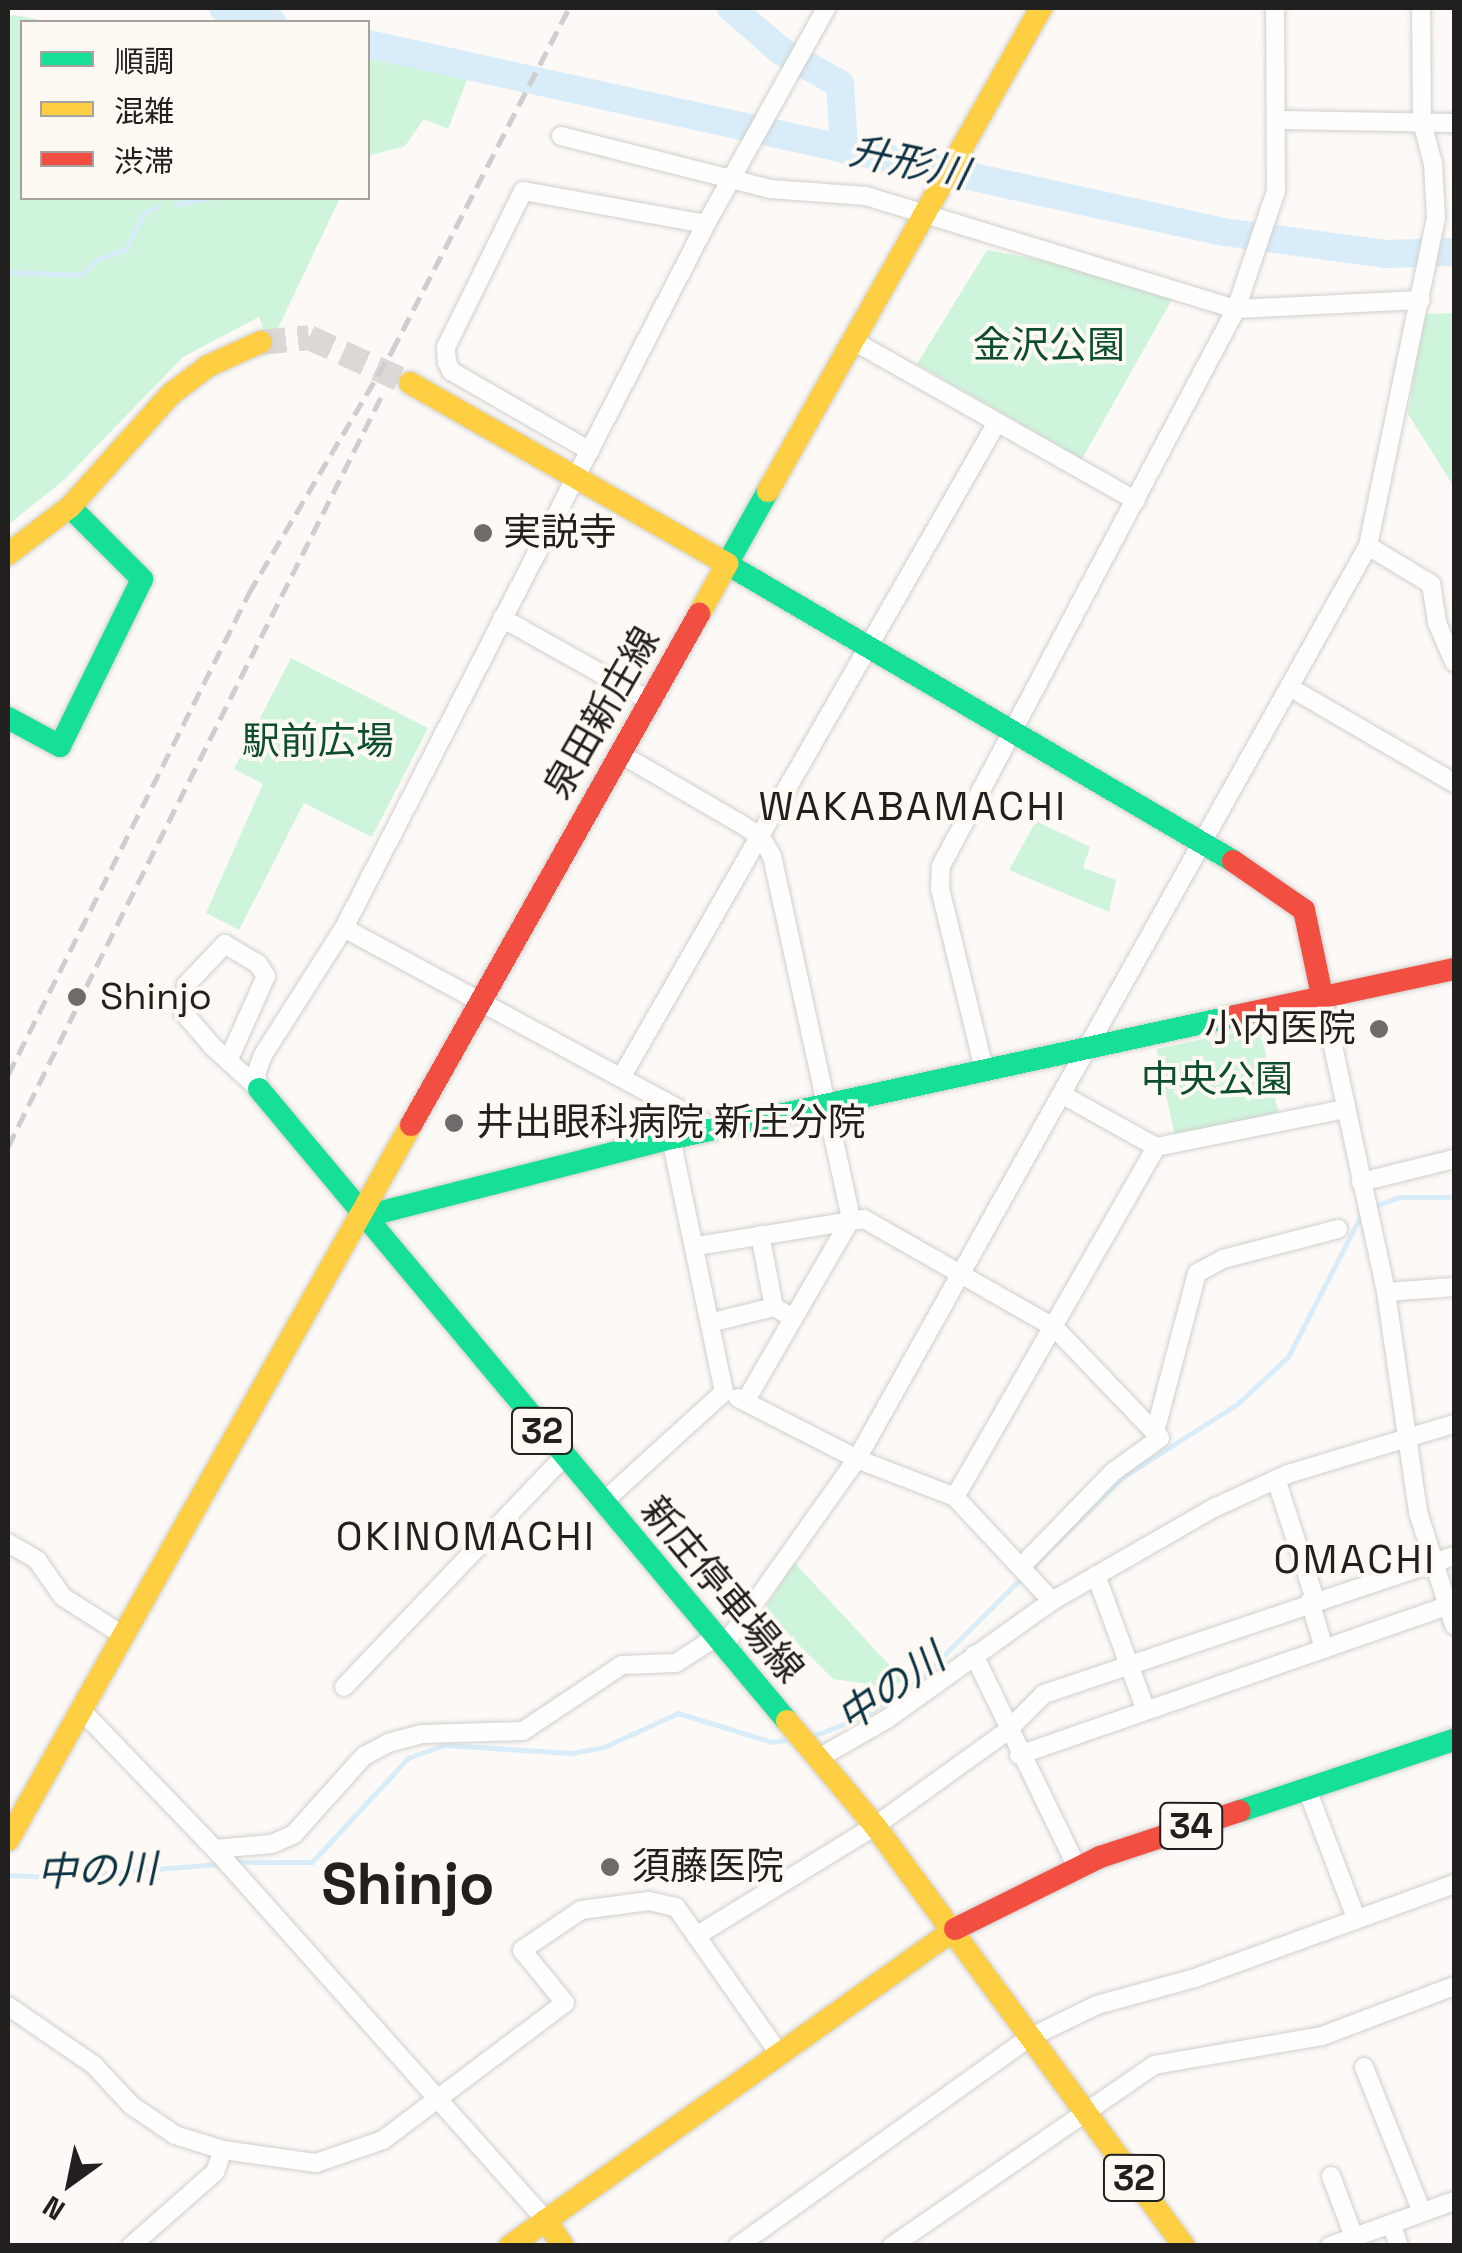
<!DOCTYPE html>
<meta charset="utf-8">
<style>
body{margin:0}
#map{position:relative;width:1462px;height:2253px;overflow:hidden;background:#fcf9f6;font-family:"Space Grotesk","Noto Sans JP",sans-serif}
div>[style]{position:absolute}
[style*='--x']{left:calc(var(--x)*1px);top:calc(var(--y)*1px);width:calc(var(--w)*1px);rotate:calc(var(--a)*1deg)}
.green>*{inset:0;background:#cff4dc;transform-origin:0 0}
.stream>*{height:5px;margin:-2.5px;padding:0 2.5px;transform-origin:2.5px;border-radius:2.5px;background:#d8edf9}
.river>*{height:28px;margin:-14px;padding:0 14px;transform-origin:14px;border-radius:14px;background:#d8edf9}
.secondary-tunnel>*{height:25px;margin-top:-12.5px;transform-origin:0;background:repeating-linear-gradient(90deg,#dbd8d6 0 25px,transparent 0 37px)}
.roads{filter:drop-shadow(0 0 2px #d1cfcc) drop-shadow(0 0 2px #d1cfcc)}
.street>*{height:18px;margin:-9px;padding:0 9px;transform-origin:9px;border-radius:9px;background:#fffefe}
.fast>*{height:22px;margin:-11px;padding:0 11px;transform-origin:11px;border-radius:11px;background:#16e098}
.slow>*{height:22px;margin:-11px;padding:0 11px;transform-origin:11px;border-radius:11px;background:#ffcf43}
.jam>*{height:22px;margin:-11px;padding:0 11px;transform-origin:11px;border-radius:11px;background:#f24e42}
.rail>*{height:5px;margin-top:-2.5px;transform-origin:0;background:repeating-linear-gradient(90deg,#cfcecd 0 15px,transparent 0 23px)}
.dots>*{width:28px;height:28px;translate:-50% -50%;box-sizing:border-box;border:5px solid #fff9f3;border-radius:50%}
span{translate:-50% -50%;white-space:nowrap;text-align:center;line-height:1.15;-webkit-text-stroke:8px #fff9f3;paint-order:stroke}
.shield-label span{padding:2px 8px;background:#fff9f3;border:2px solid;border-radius:8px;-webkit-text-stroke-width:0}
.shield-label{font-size:35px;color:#22201e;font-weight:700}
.park-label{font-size:38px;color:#0d4d30}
.poi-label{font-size:38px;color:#22201e}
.left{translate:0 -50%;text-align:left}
.right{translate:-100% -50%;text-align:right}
.street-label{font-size:38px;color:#22201e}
.water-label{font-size:40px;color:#0b3244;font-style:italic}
.neighbourhood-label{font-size:40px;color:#22201e;letter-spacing:2.5px}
.town-label{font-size:58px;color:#22201e;font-weight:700}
.frame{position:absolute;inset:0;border:10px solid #22201e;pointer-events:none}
.legend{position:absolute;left:20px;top:20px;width:350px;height:180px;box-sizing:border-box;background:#fff9f3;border:2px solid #a7a29e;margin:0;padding:12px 18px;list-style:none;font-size:30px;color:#22201e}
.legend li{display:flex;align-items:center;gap:20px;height:50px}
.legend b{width:50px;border:2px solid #a7a29e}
.north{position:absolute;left:20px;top:2133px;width:100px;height:100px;-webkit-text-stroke:8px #fff9f3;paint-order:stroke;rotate:213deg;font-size:28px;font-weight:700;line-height:40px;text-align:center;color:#22201e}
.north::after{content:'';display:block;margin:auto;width:35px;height:45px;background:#22201e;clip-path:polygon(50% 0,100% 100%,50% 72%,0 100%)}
</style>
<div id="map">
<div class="green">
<div style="clip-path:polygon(15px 15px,52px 22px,22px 22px,22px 198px,340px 198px,270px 345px,259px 317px,183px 357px,64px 480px,8px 525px,8px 16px)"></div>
<div style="clip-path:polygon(368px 57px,467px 80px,448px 129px,424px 119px,405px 146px,368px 156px)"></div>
<div style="clip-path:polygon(987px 250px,1154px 281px,1175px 294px,1082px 459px,917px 364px)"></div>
<div style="clip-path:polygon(1454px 313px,1454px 487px,1408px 414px,1424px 314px)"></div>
<div style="clip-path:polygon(291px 658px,428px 728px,372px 837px,304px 803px,239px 930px,206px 913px,263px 784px,234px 769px)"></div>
<div style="clip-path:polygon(1036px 821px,1090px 847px,1083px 868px,1116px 880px,1109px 912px,1009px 870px)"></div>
<div style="left:1260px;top:1027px;width:88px;height:106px;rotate:78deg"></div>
<div style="clip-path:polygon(794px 1562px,903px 1680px,883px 1695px,874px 1685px,833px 1679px,764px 1610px)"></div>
</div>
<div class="stream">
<div style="--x:176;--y:204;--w:34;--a:-10"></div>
<div style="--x:8;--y:272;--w:73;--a:2.4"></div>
<div style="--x:81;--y:275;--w:21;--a:-45"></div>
<div style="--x:96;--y:260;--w:32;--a:-20"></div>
<div style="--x:126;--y:249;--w:39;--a:-64"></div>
<div style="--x:143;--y:214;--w:18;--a:-27"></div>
<div style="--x:1373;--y:1207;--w:28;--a:-21"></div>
<div style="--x:1399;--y:1197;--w:55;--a:0"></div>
<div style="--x:813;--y:1736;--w:55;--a:-21.4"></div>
<div style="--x:864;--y:1716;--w:67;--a:-33.5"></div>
<div style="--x:920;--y:1679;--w:286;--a:-44.9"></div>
<div style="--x:1123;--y:1477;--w:135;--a:-32.6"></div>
<div style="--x:1237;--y:1404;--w:69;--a:-42.7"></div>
<div style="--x:1288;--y:1357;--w:164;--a:-62.8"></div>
<div style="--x:235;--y:1862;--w:77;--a:0"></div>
<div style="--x:312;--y:1862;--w:142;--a:-47.3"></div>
<div style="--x:408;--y:1758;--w:38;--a:-20"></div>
<div style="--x:444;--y:1745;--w:127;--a:3.6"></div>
<div style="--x:571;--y:1753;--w:34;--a:-10"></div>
<div style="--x:604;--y:1747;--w:81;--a:-24.7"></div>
<div style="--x:678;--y:1713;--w:98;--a:17.1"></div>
<div style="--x:772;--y:1742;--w:20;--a:-9"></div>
<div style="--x:8;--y:1875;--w:46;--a:2.5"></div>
<div style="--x:54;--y:1877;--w:166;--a:-4.5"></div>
</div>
<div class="river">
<div style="--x:223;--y:8;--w:51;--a:15.9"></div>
<div style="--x:731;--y:8;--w:66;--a:40.7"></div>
<div style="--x:781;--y:51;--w:68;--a:29.2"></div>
<div style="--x:840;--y:84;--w:66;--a:86.5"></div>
<div style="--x:368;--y:44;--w:876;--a:12.39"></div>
<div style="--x:1224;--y:232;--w:162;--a:7.8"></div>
<div style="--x:1384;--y:254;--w:70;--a:-1.6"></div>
</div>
<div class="secondary-tunnel">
<div style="--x:261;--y:342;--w:48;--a:-5.9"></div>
<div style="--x:309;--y:337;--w:111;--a:24.5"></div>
</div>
<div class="roads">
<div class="street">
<div style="--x:1278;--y:120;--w:176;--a:1"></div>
<div style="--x:561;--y:136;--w:216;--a:14.2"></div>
<div style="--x:770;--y:189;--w:96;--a:4.2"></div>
<div style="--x:866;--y:196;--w:387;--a:17"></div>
<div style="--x:1236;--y:309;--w:185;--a:-2.8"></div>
<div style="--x:852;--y:340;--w:326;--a:29.5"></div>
<div style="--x:590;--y:451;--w:160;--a:-150.1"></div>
<div style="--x:451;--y:371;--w:10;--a:-114"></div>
<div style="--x:447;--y:362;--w:15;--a:-94"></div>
<div style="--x:446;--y:347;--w:174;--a:-63.7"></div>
<div style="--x:523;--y:191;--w:186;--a:10.2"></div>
<div style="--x:1368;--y:546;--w:74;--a:31.1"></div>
<div style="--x:1431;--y:584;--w:39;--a:81"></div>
<div style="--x:1437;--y:623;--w:43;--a:66.4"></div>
<div style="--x:502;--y:618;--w:170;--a:29.3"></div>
<div style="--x:1291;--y:688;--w:189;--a:30.2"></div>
<div style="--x:619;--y:753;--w:141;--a:30.2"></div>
<div style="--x:741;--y:824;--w:24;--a:33"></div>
<div style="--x:761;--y:837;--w:22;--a:60"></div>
<div style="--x:772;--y:856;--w:371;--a:77.7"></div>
<div style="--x:851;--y:1219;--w:211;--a:120.1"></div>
<div style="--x:344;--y:928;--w:422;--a:28.4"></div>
<div style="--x:1323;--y:1000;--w:299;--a:77.8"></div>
<div style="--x:1386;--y:1292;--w:222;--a:81.7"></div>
<div style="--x:1418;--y:1512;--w:119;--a:72.3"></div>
<div style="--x:228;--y:1061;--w:93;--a:-65.9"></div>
<div style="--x:266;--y:976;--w:14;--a:-124"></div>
<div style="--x:258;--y:964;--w:39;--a:-149"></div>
<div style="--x:225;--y:944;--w:57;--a:133.6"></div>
<div style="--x:186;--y:985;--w:27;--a:96"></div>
<div style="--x:183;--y:1012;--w:45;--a:49.5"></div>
<div style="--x:212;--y:1046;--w:64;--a:42.5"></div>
<div style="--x:984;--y:1069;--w:185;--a:-103.7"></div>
<div style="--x:940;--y:889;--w:23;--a:-88"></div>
<div style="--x:941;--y:866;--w:630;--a:-62.09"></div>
<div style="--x:1236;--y:309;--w:125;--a:-71.3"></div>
<div style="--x:1276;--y:191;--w:183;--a:-90.3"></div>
<div style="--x:622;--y:1076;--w:749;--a:-60.15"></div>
<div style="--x:259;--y:1089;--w:15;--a:-101"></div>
<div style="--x:256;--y:1074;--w:20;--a:-70"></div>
<div style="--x:263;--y:1055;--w:151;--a:-57.5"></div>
<div style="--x:344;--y:928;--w:792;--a:-62.79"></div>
<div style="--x:706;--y:224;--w:247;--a:-60.9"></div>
<div style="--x:1063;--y:1095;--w:107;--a:29.2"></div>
<div style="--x:1156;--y:1147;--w:193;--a:-11.4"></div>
<div style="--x:1361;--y:1182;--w:96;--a:-13.9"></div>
<div style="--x:760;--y:1235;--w:73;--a:79"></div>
<div style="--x:774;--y:1307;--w:22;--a:30"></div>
<div style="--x:697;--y:1246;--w:169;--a:-9.2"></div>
<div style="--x:864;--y:1219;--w:220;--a:29.7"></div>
<div style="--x:1055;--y:1328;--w:152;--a:46.3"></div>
<div style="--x:1160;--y:1438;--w:58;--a:144.1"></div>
<div style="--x:1113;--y:1472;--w:131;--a:134.1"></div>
<div style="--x:1386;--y:1292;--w:68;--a:-4.2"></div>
<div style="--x:713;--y:1322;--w:63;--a:-13.8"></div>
<div style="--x:738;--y:1398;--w:134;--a:27.1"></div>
<div style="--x:857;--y:1459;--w:105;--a:21.2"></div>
<div style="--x:955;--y:1497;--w:142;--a:47"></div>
<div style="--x:1155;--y:1432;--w:164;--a:-75.2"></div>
<div style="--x:1197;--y:1273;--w:30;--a:-28"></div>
<div style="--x:1223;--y:1259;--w:119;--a:-14.6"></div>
<div style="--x:1276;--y:1479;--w:126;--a:72"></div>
<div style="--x:955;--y:1497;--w:404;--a:-60.1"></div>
<div style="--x:603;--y:1502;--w:164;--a:-42.3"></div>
<div style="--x:724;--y:1392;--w:298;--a:-101.8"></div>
<div style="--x:8;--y:1543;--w:34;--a:30"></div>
<div style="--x:37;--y:1560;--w:45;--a:54.9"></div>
<div style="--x:63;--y:1597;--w:72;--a:32.6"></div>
<div style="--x:1096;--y:1575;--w:142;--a:69.8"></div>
<div style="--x:1310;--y:1601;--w:50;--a:73.7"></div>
<div style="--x:724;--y:1646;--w:229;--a:-54.6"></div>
<div style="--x:857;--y:1459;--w:1046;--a:-60.76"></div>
<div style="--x:1368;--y:546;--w:335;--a:-78.3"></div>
<div style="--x:1436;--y:218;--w:54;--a:-93.2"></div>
<div style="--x:1433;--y:164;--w:43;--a:-104.7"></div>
<div style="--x:1422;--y:122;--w:114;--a:-90.5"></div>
<div style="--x:974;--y:1655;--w:236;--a:64.1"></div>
<div style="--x:344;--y:1687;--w:318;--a:-46.3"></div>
<div style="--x:83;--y:1712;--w:190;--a:46.1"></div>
<div style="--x:215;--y:1849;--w:497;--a:48.3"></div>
<div style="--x:1019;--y:1755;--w:454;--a:-19.2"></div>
<div style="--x:817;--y:1759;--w:81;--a:-29.7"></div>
<div style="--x:887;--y:1719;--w:203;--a:-35.6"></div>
<div style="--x:1052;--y:1601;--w:187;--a:-29.9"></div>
<div style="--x:1214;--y:1508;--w:81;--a:-24.7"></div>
<div style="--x:1288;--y:1474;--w:173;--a:-16.8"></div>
<div style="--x:1307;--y:1789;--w:138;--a:69.2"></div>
<div style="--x:215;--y:1849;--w:57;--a:-5"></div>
<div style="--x:272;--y:1844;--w:24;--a:-24"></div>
<div style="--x:294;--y:1834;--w:105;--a:-48.1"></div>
<div style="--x:364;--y:1756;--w:27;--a:-28"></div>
<div style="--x:388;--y:1743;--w:35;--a:-15"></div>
<div style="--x:422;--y:1734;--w:101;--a:-1.7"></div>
<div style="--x:523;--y:1731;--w:119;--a:-33.7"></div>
<div style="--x:622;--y:1665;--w:54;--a:-2.1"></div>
<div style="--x:676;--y:1663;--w:48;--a:-33"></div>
<div style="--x:696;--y:1936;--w:210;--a:-31.6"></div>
<div style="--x:875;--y:1826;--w:163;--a:-35.7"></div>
<div style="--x:1007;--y:1731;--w:52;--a:-45"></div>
<div style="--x:1044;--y:1694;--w:433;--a:-18.6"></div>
<div style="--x:8;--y:2006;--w:104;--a:34.5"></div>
<div style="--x:94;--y:2065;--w:54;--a:47.2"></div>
<div style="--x:131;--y:2105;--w:53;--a:34.3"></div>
<div style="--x:175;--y:2135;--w:50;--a:17.4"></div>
<div style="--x:223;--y:2150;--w:94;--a:8"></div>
<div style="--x:316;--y:2163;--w:71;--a:-18.9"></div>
<div style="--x:383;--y:2140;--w:228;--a:-37"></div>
<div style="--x:565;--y:2003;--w:68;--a:-129.1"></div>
<div style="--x:522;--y:1950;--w:71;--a:-34.1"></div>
<div style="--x:581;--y:1910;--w:69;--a:-7.5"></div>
<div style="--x:649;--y:1901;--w:28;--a:13"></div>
<div style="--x:676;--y:1907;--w:181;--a:54.9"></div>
<div style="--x:1364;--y:2067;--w:156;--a:68.2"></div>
<div style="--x:1331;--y:2176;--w:65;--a:69.3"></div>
<div style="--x:1391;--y:2224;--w:23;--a:70"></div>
<div style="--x:131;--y:2246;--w:112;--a:-41.4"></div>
<div style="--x:215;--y:2172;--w:23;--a:-70"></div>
<div style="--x:738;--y:2246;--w:355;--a:-35.6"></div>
<div style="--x:1027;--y:2039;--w:78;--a:-25.9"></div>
<div style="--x:1097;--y:2005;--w:102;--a:-15.4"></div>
<div style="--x:1195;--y:1978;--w:276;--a:-19.9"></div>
<div style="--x:892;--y:2246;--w:318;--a:-34.6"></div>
<div style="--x:1154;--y:2065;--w:170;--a:-9.8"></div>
<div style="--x:1322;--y:2036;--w:141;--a:-20.7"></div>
<div style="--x:1330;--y:2246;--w:132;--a:-19.9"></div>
</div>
<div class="fast">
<div style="--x:768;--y:491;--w:84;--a:119.3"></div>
<div style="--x:727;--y:564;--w:587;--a:30.41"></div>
<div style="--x:8;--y:718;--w:59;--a:28.3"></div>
<div style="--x:60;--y:746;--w:186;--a:-63.8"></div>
<div style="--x:142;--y:579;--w:102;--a:-135"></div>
<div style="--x:259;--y:1089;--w:824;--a:50.12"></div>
<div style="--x:362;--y:1217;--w:321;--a:-14.3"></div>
<div style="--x:673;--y:1138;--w:575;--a:-12.25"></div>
<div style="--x:1240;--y:1811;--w:225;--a:-18.4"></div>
</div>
<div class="slow">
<div style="--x:410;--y:383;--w:365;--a:29.7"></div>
<div style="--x:727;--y:564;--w:57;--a:119.2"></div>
<div style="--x:768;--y:491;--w:555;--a:-60.52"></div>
<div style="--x:8;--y:554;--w:78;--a:-37.2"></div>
<div style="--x:70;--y:507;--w:152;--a:-48.2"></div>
<div style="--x:171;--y:394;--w:46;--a:-37.1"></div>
<div style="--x:208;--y:366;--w:58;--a:-24.4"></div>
<div style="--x:787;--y:1721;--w:137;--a:50"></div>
<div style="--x:875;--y:1826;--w:521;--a:53.66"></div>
<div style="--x:8;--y:1840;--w:821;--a:-60.59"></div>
<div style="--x:546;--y:2220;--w:31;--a:57"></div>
<div style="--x:510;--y:2246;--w:546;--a:-35.46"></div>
</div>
<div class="jam">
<div style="--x:1233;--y:861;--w:86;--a:34.6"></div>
<div style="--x:1304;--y:910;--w:92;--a:78.1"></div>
<div style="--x:1235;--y:1016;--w:224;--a:-12.1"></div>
<div style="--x:411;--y:1125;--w:587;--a:-60.59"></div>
<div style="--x:955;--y:1929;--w:162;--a:-26.4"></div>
<div style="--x:1100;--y:1857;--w:147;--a:-18.2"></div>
</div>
</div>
<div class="rail">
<div style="--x:86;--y:987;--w:666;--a:-63.43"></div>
<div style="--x:8;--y:1075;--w:539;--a:-63.43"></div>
<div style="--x:249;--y:593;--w:281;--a:-59.4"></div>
<div style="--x:392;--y:351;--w:386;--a:-62.7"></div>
<div style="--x:8;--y:1147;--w:152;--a:-63.8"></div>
</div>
<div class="dots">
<div style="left:483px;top:533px;background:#6e6c6a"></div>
<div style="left:77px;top:997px;background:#6e6c6a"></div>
<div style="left:1379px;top:1029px;background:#6e6c6a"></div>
<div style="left:454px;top:1123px;background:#6e6c6a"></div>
<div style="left:610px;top:1867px;background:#6e6c6a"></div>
</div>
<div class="shield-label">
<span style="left:542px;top:1431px">32</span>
<span style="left:1191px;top:1826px">34</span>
<span style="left:1134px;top:2178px">32</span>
</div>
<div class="park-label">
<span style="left:1049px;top:346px">金沢公園</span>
<span style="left:318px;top:742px">駅前広場</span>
<span style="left:1217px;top:1080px">中央公園</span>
</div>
<div class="poi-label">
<span class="left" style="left:503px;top:533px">実説寺</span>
<span class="left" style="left:100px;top:997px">Shinjo</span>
<span class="right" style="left:1356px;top:1029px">小内医院</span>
<span class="left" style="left:476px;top:1123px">井出眼科病院 新庄分院</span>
<span class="left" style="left:632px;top:1867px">須藤医院</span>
</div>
<div class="street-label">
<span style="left:602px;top:713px;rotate:-60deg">泉田新庄線</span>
<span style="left:722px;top:1590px;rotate:50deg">新庄停車場線</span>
</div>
<div class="water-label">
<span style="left:909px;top:163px;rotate:12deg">升形川</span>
<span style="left:891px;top:1688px;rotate:-35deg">中の川</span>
<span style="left:97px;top:1871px;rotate:-2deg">中の川</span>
</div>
<div class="neighbourhood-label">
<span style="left:913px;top:807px">WAKABAMACHI</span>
<span style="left:466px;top:1537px">OKINOMACHI</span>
<span style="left:1355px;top:1560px">OMACHI</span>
</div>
<div class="town-label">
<span style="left:408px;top:1884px">Shinjo</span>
</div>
<div class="frame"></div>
<ul class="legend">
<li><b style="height:12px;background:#16e098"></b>順調</li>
<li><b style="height:12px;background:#ffcf43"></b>混雑</li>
<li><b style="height:12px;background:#f24e42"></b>渋滞</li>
</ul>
<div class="north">N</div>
</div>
